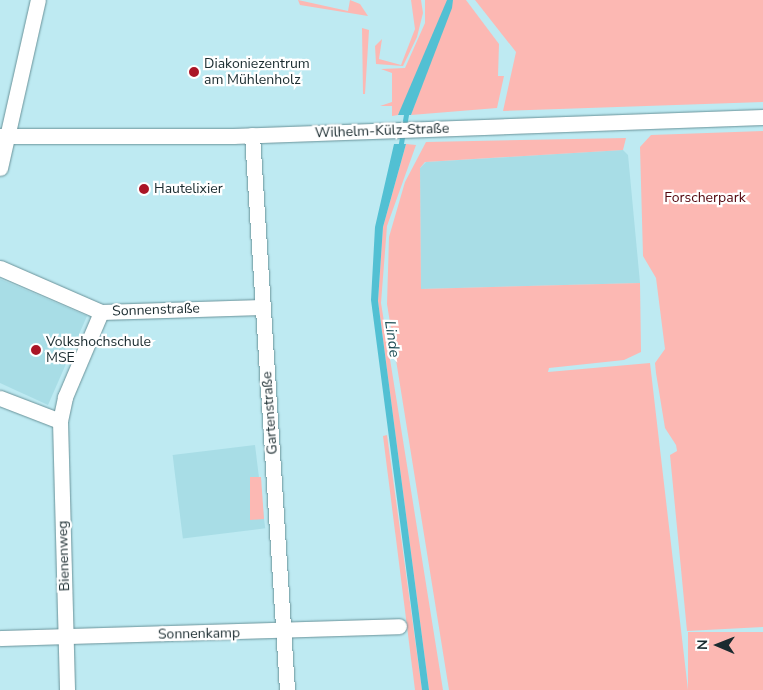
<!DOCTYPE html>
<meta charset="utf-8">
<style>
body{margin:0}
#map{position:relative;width:763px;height:690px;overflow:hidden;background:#beeaf2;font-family:"Nunito Sans",sans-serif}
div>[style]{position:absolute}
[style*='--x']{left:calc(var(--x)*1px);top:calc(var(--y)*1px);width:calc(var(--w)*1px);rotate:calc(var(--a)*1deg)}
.built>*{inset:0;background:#a8dde6;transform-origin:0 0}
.green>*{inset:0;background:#fcb8b3;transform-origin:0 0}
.water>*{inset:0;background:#52c0d3}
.stream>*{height:4.5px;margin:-2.25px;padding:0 2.25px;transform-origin:2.25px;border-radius:2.25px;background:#52c0d3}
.roads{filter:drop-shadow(0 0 1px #699299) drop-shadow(0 0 1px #699299)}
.minor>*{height:15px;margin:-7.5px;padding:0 7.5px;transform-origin:7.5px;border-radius:7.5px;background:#fff}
.dots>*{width:14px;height:14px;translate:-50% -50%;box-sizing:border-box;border:2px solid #fff;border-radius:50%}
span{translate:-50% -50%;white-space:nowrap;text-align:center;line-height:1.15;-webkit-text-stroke:4.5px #fff;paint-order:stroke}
.poi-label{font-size:14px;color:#1a2b2f}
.left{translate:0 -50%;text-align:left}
.street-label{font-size:14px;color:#1a2b2f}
.park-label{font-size:14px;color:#53070e}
.water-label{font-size:15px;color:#1c4c54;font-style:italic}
.north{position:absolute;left:693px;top:620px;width:50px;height:50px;-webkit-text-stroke:4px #fff;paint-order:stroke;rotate:271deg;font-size:14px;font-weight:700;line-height:20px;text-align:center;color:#1a2b2f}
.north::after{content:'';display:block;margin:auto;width:18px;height:22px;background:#1a2b2f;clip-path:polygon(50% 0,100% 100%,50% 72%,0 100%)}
</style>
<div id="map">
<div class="built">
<div style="clip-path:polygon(623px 150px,628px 155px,640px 283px,421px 289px,420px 168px,426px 162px)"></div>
<div style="clip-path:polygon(0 279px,87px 316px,48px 405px,0 383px)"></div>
<div style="left:255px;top:445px;width:84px;height:83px;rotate:83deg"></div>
</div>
<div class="green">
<div style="clip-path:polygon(298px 0,348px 11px,350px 0,360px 4px,368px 16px,300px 5px)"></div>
<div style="clip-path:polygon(411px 0,421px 0,423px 13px,417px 37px,403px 66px,376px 64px,375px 46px,382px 39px,379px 59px,401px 65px,415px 29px)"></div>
<div style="clip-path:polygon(425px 0,447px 0,446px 6px,411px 93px,398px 115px,392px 116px,392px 106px,380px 106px,392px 102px,392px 73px,381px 69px,405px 68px,425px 23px)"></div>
<div style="clip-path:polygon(453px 0,466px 0,499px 44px,498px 76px,504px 76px,497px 108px,411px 115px)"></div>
<div style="clip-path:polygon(475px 0,763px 0,763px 102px,503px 111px,516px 52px)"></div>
<div style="clip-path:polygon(362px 28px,369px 30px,365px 94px,363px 94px)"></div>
<div style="clip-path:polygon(763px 131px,763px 627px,687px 631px,670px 455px,677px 451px,676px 445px,665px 428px,656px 373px,655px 363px,665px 349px,656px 278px,643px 256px,640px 147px,651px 135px)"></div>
<div style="clip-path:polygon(626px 138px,623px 150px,425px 162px,420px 168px,421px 289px,640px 283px,641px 352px,624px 360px,549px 368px,548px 372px,650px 363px,688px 690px,449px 690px,387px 304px,389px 237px,405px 182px,426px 142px)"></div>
<div style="clip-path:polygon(406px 144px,416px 145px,387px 226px,381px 303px,443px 690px,429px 690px,378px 301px,383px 227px)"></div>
<div style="clip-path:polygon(387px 435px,422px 690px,415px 690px,383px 436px)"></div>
<div style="clip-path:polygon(250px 477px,261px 477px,264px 519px,250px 520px)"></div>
<div style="left:763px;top:632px;width:58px;height:75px;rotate:90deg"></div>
</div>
<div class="water">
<div style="clip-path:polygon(447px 0,453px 0,452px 8px,411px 115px,398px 115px)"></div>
<div style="clip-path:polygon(394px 144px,406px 144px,383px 227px,378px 301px,429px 690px,422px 690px,371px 300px,375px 227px)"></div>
</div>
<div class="stream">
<div style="--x:400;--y:149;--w:40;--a:-80"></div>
</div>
<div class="roads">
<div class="minor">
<div style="--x:252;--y:135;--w:556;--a:86.39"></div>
<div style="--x:0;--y:136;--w:233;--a:0"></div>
<div style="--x:233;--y:136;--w:530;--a:-2.05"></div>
<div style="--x:0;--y:168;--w:172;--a:-77.3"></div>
<div style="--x:0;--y:268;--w:110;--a:23.5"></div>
<div style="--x:101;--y:312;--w:161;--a:-1.8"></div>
<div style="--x:0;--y:398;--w:64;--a:21"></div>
<div style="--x:60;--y:421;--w:269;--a:88.5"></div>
<div style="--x:60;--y:421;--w:25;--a:-78"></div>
<div style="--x:65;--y:397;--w:92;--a:-67"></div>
<div style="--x:0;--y:638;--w:399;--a:-1.7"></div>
</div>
</div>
<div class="dots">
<div style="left:194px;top:72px;background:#aa1526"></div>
<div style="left:144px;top:189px;background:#aa1526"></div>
<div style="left:36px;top:350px;background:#aa1526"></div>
</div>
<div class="poi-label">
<span class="left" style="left:204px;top:72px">Diakoniezentrum<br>am Mühlenholz</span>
<span class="left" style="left:154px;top:189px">Hautelixier</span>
<span class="left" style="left:46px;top:350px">Volkshochschule<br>MSE</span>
</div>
<div class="street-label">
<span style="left:382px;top:131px;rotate:-2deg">Wilhelm-Külz-Straße</span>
<span style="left:156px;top:310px;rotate:-2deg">Sonnenstraße</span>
<span style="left:270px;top:413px;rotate:-94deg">Gartenstraße</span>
<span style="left:64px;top:556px;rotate:-92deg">Bienenweg</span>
<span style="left:199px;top:634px;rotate:-1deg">Sonnenkamp</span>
</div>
<div class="park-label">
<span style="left:705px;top:198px">Forscherpark</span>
</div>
<div class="water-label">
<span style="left:392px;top:339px;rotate:82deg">Linde</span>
</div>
<div class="north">N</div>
</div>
